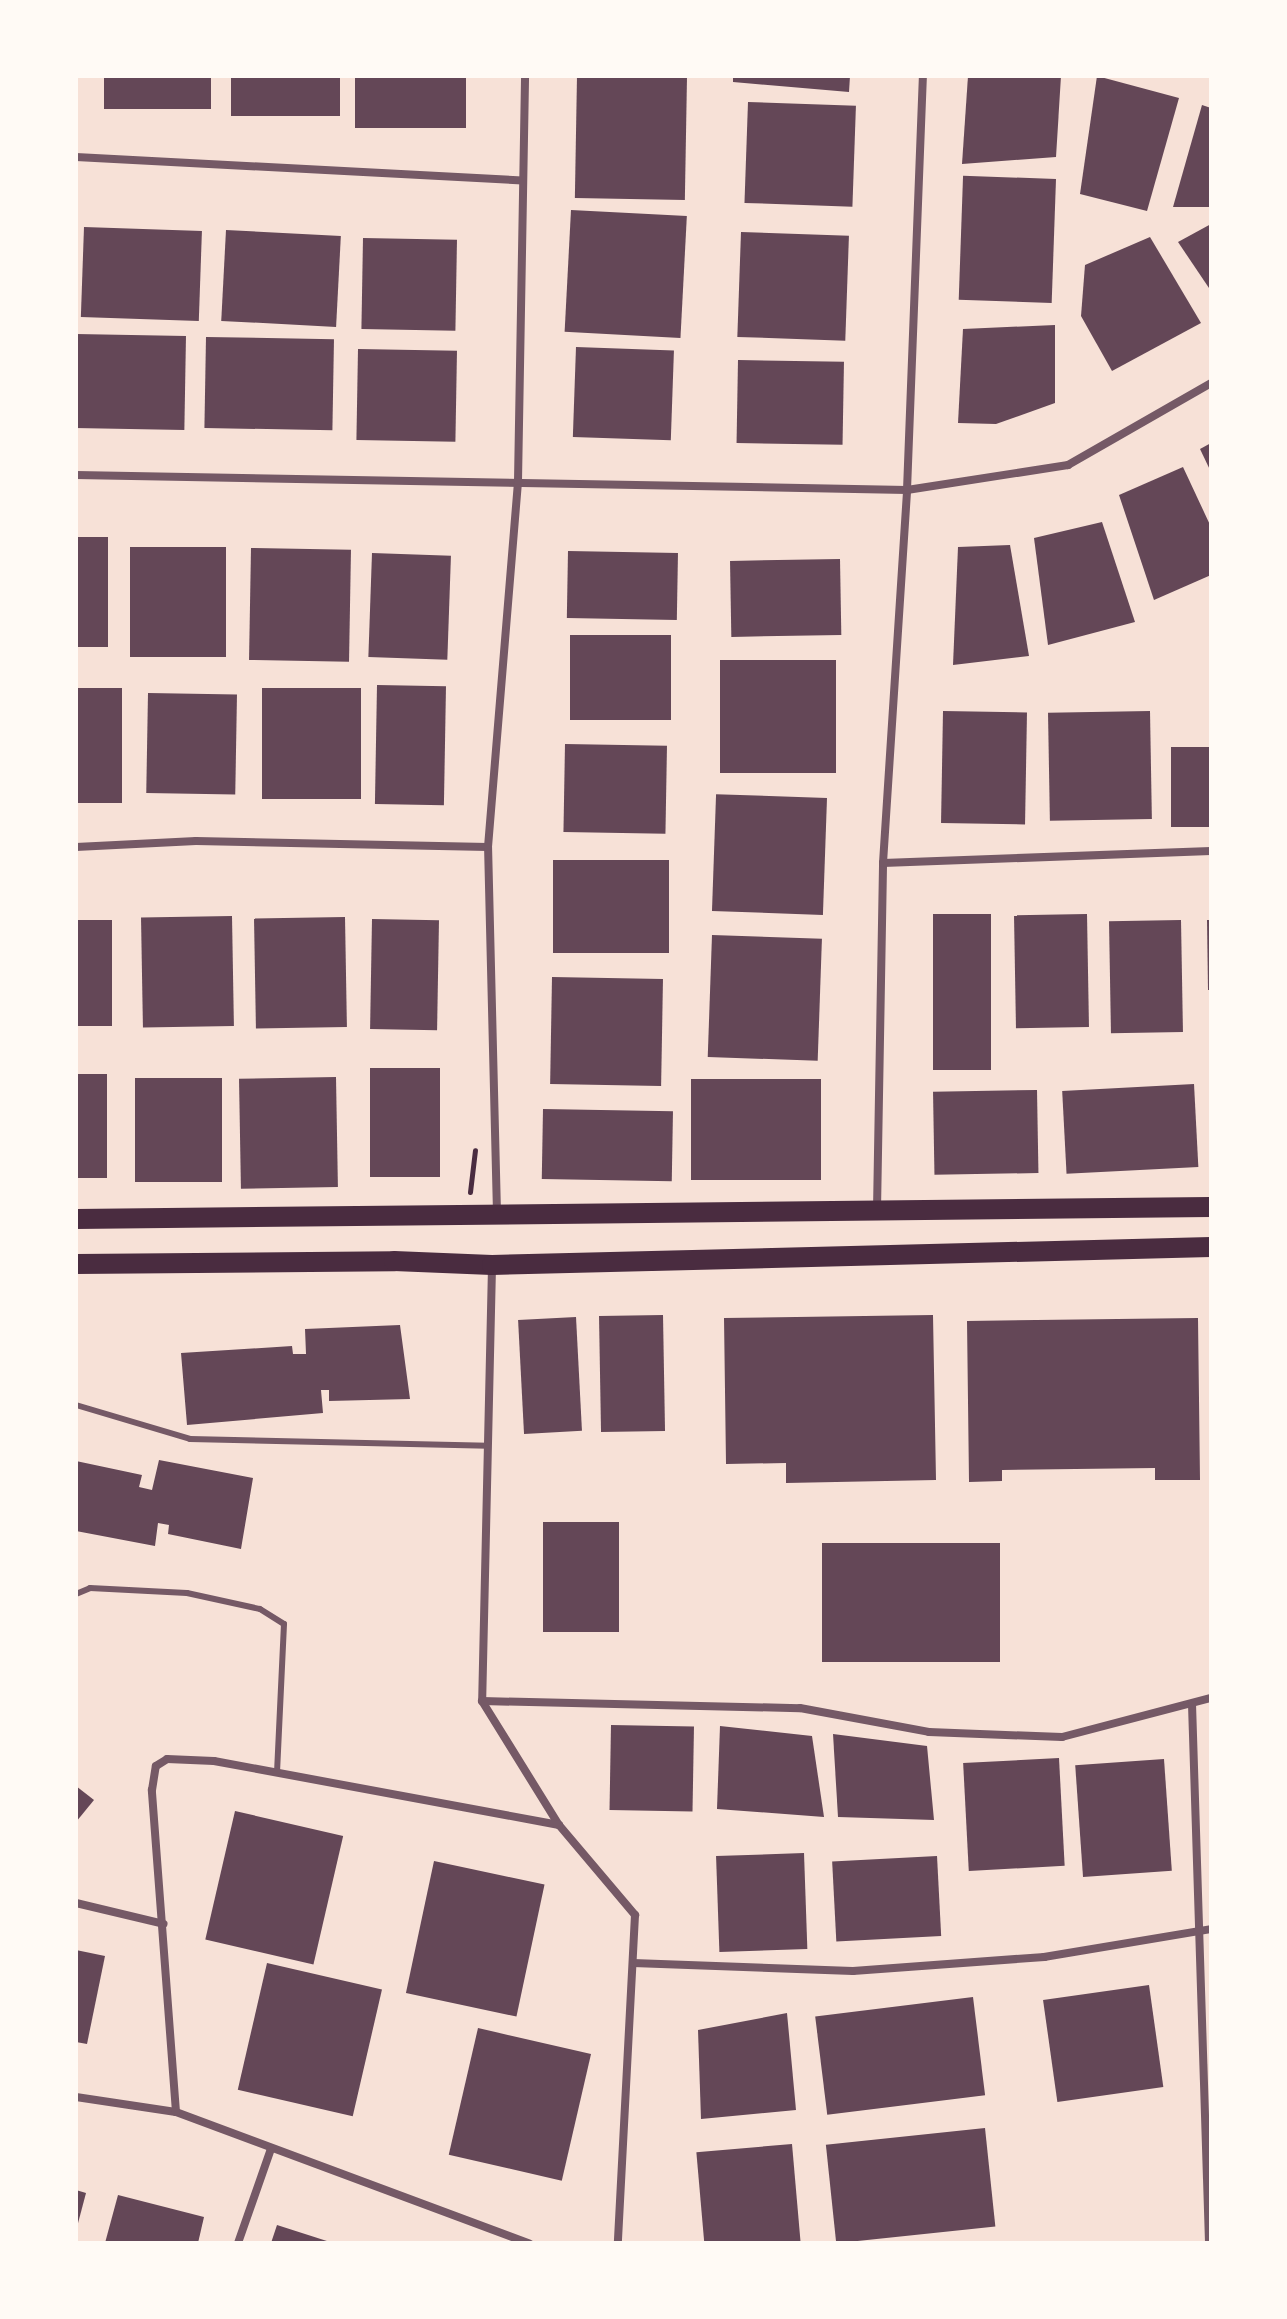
<!DOCTYPE html>
<style>
body{margin:0}
#map{position:relative;width:1287px;height:2319px;overflow:hidden;background:#f7e1d7;font-family:"Fira Sans Condensed",sans-serif}
div>[style]{position:absolute}
[style*='--x']{left:calc(var(--x)*1px);top:calc(var(--y)*1px);width:calc(var(--w)*1px);rotate:calc(var(--a)*1deg)}
.building>*{inset:0;background:#644757;transform-origin:0 0}
.path>*{height:5px;margin:-2.5px;padding:0 2.5px;transform-origin:2.5px;border-radius:2.5px;background:#4a2c40}
.service>*{height:6px;margin:-3px;padding:0 3px;transform-origin:3px;border-radius:3px;background:#755966}
.minor>*{height:8px;margin:-4px;padding:0 4px;transform-origin:4px;border-radius:4px;background:#755966}
.primary>*{height:20px;margin:-10px;padding:0 10px;transform-origin:10px;border-radius:10px;background:#4a2c40}
span{translate:-50% -50%;white-space:nowrap;text-align:center;line-height:1.15;-webkit-text-stroke:6px #fffaf5;paint-order:stroke}
.frame{position:absolute;inset:0;border:78px solid #fffaf5;pointer-events:none}
</style>
<div id="map">
<div class="building">
<div style="left:104px;top:76px;width:107px;height:33px"></div>
<div style="left:231px;top:76px;width:109px;height:40px"></div>
<div style="left:355px;top:76px;width:111px;height:52px"></div>
<div style="left:577px;top:76px;width:110px;height:122px;rotate:1deg"></div>
<div style="clip-path:polygon(733px 76px,850px 76px,849px 92px,733px 82px)"></div>
<div style="clip-path:polygon(968px 76px,1061px 76px,1056px 157px,962px 164px)"></div>
<div style="clip-path:polygon(1097px 76px,1179px 98px,1147px 211px,1080px 194px)"></div>
<div style="left:748px;top:102px;width:108px;height:101px;rotate:2deg"></div>
<div style="clip-path:polygon(1202px 105px,1211px 108px,1211px 207px,1173px 207px)"></div>
<div style="left:1056px;top:179px;width:124px;height:93px;rotate:92deg"></div>
<div style="left:571px;top:210px;width:116px;height:122px;rotate:3deg"></div>
<div style="clip-path:polygon(1211px 224px,1211px 291px,1178px 242px)"></div>
<div style="left:84px;top:227px;width:118px;height:90px;rotate:2deg"></div>
<div style="left:226px;top:230px;width:115px;height:91px;rotate:3deg"></div>
<div style="left:741px;top:232px;width:108px;height:105px;rotate:2deg"></div>
<div style="clip-path:polygon(1150px 237px,1201px 323px,1112px 371px,1081px 316px,1085px 265px)"></div>
<div style="left:363px;top:238px;width:94px;height:91px;rotate:1deg"></div>
<div style="clip-path:polygon(1055px 325px,1055px 403px,996px 424px,958px 423px,963px 329px)"></div>
<div style="left:76px;top:334px;width:110px;height:94px;rotate:1deg"></div>
<div style="left:206px;top:337px;width:128px;height:91px;rotate:1deg"></div>
<div style="left:576px;top:347px;width:98px;height:90px;rotate:2deg"></div>
<div style="left:358px;top:349px;width:99px;height:91px;rotate:1deg"></div>
<div style="left:738px;top:360px;width:106px;height:83px;rotate:1deg"></div>
<div style="clip-path:polygon(1211px 443px,1211px 472px,1200px 449px)"></div>
<div style="clip-path:polygon(1183px 467px,1211px 527px,1211px 575px,1154px 600px,1119px 495px)"></div>
<div style="clip-path:polygon(1102px 522px,1135px 622px,1048px 645px,1034px 538px)"></div>
<div style="left:76px;top:537px;width:32px;height:110px"></div>
<div style="clip-path:polygon(1010px 545px,1029px 656px,953px 665px,958px 547px)"></div>
<div style="left:130px;top:547px;width:96px;height:110px"></div>
<div style="left:251px;top:548px;width:100px;height:112px;rotate:1deg"></div>
<div style="left:568px;top:551px;width:110px;height:67px;rotate:1deg"></div>
<div style="left:372px;top:553px;width:79px;height:104px;rotate:2deg"></div>
<div style="left:840px;top:559px;width:76px;height:110px;rotate:89deg"></div>
<div style="left:570px;top:635px;width:101px;height:85px"></div>
<div style="left:720px;top:660px;width:116px;height:113px"></div>
<div style="left:377px;top:685px;width:69px;height:119px;rotate:1deg"></div>
<div style="left:76px;top:688px;width:46px;height:115px"></div>
<div style="left:262px;top:688px;width:99px;height:111px"></div>
<div style="left:148px;top:693px;width:89px;height:100px;rotate:1deg"></div>
<div style="left:943px;top:711px;width:84px;height:112px;rotate:1deg"></div>
<div style="left:1150px;top:711px;width:108px;height:102px;rotate:89deg"></div>
<div style="left:565px;top:744px;width:102px;height:88px;rotate:1deg"></div>
<div style="left:1211px;top:747px;width:80px;height:40px;rotate:90deg"></div>
<div style="left:827px;top:798px;width:117px;height:111px;rotate:92deg"></div>
<div style="left:553px;top:860px;width:116px;height:93px"></div>
<div style="left:933px;top:914px;width:58px;height:156px"></div>
<div style="left:1087px;top:914px;width:113px;height:73px;rotate:89deg"></div>
<div style="left:232px;top:916px;width:110px;height:91px;rotate:89deg"></div>
<div style="left:345px;top:917px;width:110px;height:91px;rotate:89deg"></div>
<div style="left:372px;top:919px;width:67px;height:110px;rotate:1deg"></div>
<div style="left:76px;top:920px;width:36px;height:106px"></div>
<div style="left:1181px;top:920px;width:112px;height:72px;rotate:89deg"></div>
<div style="clip-path:polygon(1207px 920px,1211px 920px,1211px 990px,1208px 990px)"></div>
<div style="left:712px;top:935px;width:110px;height:122px;rotate:2deg"></div>
<div style="left:552px;top:977px;width:111px;height:107px;rotate:1deg"></div>
<div style="left:370px;top:1068px;width:70px;height:109px"></div>
<div style="left:76px;top:1074px;width:31px;height:104px"></div>
<div style="left:336px;top:1077px;width:110px;height:97px;rotate:89deg"></div>
<div style="left:135px;top:1078px;width:87px;height:104px"></div>
<div style="left:691px;top:1079px;width:130px;height:101px"></div>
<div style="left:1194px;top:1084px;width:83px;height:132px;rotate:87deg"></div>
<div style="left:1037px;top:1090px;width:83px;height:104px;rotate:89deg"></div>
<div style="left:543px;top:1109px;width:130px;height:70px;rotate:1deg"></div>
<div style="left:663px;top:1315px;width:116px;height:64px;rotate:89deg"></div>
<div style="clip-path:polygon(933px 1315px,936px 1480px,786px 1483px,786px 1463px,726px 1464px,724px 1318px)"></div>
<div style="left:576px;top:1317px;width:114px;height:58px;rotate:87deg"></div>
<div style="clip-path:polygon(1198px 1318px,1200px 1480px,1155px 1480px,1155px 1468px,1002px 1470px,1002px 1481px,969px 1482px,967px 1321px)"></div>
<div style="clip-path:polygon(400px 1325px,410px 1399px,329px 1401px,329px 1390px,321px 1390px,323px 1413px,187px 1425px,181px 1353px,292px 1346px,293px 1354px,306px 1354px,305px 1329px)"></div>
<div style="clip-path:polygon(159px 1460px,253px 1478px,241px 1549px,168px 1534px,169px 1525px,158px 1523px,155px 1546px,76px 1531px,76px 1461px,142px 1475px,139px 1487px,152px 1490px)"></div>
<div style="left:543px;top:1522px;width:76px;height:110px"></div>
<div style="left:1000px;top:1543px;width:119px;height:178px;rotate:90deg"></div>
<div style="left:611px;top:1725px;width:83px;height:85px;rotate:1deg"></div>
<div style="clip-path:polygon(720px 1726px,812px 1736px,824px 1817px,717px 1809px)"></div>
<div style="clip-path:polygon(833px 1734px,927px 1746px,934px 1820px,838px 1817px)"></div>
<div style="left:1059px;top:1758px;width:108px;height:96px;rotate:87deg"></div>
<div style="left:1164px;top:1759px;width:112px;height:89px;rotate:86deg"></div>
<div style="clip-path:polygon(76px 1786px,94px 1800px,76px 1822px)"></div>
<div style="left:235px;top:1811px;width:111px;height:132px;rotate:13deg"></div>
<div style="left:804px;top:1853px;width:96px;height:88px;rotate:88deg"></div>
<div style="left:937px;top:1856px;width:80px;height:105px;rotate:87deg"></div>
<div style="left:434px;top:1861px;width:113px;height:135px;rotate:12deg"></div>
<div style="clip-path:polygon(76px 1950px,105px 1956px,87px 2044px,76px 2042px)"></div>
<div style="left:267px;top:1963px;width:118px;height:130px;rotate:13deg"></div>
<div style="left:1149px;top:1985px;width:103px;height:107px;rotate:82deg"></div>
<div style="left:973px;top:1997px;width:99px;height:159px;rotate:83deg"></div>
<div style="clip-path:polygon(787px 2013px,796px 2110px,701px 2119px,698px 2030px)"></div>
<div style="left:478px;top:2028px;width:116px;height:130px;rotate:13deg"></div>
<div style="left:985px;top:2128px;width:99px;height:160px;rotate:84deg"></div>
<div style="left:792px;top:2144px;width:98px;height:96px;rotate:85deg"></div>
<div style="clip-path:polygon(76px 2190px,86px 2193px,77px 2227px,76px 2227px)"></div>
<div style="clip-path:polygon(118px 2195px,204px 2217px,198px 2243px,105px 2243px)"></div>
<div style="clip-path:polygon(277px 2225px,330px 2242px,330px 2243px,271px 2243px)"></div>
</div>
<div class="path">
<div style="--x:470;--y:1192;--w:42;--a:-83.2"></div>
</div>
<div class="service">
<div style="--x:76;--y:1405;--w:119;--a:16.6"></div>
<div style="--x:190;--y:1439;--w:298;--a:1.3"></div>
<div style="--x:76;--y:1594;--w:15;--a:-23"></div>
<div style="--x:90;--y:1588;--w:97;--a:3"></div>
<div style="--x:187;--y:1593;--w:75;--a:12.4"></div>
<div style="--x:260;--y:1609;--w:28;--a:32"></div>
<div style="--x:284;--y:1624;--w:148;--a:92.7"></div>
</div>
<div class="minor">
<div style="--x:76;--y:157;--w:447;--a:3"></div>
<div style="--x:76;--y:475;--w:831;--a:1.03"></div>
<div style="--x:907;--y:490;--w:163;--a:-8.8"></div>
<div style="--x:1068;--y:465;--w:165;--a:-29.8"></div>
<div style="--x:76;--y:847;--w:120;--a:-2.9"></div>
<div style="--x:196;--y:841;--w:292;--a:1.2"></div>
<div style="--x:883;--y:863;--w:328;--a:-2.1"></div>
<div style="--x:877;--y:1210;--w:347;--a:-89"></div>
<div style="--x:883;--y:863;--w:374;--a:-86.3"></div>
<div style="--x:907;--y:490;--w:414;--a:-87.8"></div>
<div style="--x:497;--y:1213;--w:366;--a:-91.4"></div>
<div style="--x:488;--y:847;--w:367;--a:-85.3"></div>
<div style="--x:518;--y:481;--w:405;--a:-89"></div>
<div style="--x:492;--y:1267;--w:434;--a:91.3"></div>
<div style="--x:482;--y:1701;--w:146;--a:58.2"></div>
<div style="--x:559;--y:1825;--w:118;--a:49.8"></div>
<div style="--x:635;--y:1915;--w:328;--a:93"></div>
<div style="--x:482;--y:1701;--w:318;--a:1.3"></div>
<div style="--x:800;--y:1708;--w:131;--a:10.5"></div>
<div style="--x:929;--y:1732;--w:133;--a:2.2"></div>
<div style="--x:1062;--y:1737;--w:154;--a:-14.7"></div>
<div style="--x:1192;--y:1704;--w:539;--a:88.19"></div>
<div style="--x:76;--y:1903;--w:90;--a:13.4"></div>
<div style="--x:633;--y:1963;--w:220;--a:2.1"></div>
<div style="--x:853;--y:1971;--w:192;--a:-4.2"></div>
<div style="--x:1044;--y:1957;--w:169;--a:-9.5"></div>
<div style="--x:76;--y:2097;--w:101;--a:8.5"></div>
<div style="--x:176;--y:2112;--w:377;--a:20.4"></div>
<div style="--x:176;--y:2112;--w:323;--a:-94.3"></div>
<div style="--x:152;--y:1790;--w:24;--a:-81"></div>
<div style="--x:156;--y:1766;--w:13;--a:-32"></div>
<div style="--x:167;--y:1759;--w:47;--a:2.4"></div>
<div style="--x:214;--y:1761;--w:351;--a:10.5"></div>
<div style="--x:238;--y:2243;--w:100;--a:-70.7"></div>
</div>
<div class="primary">
<div style="--x:76;--y:1219;--w:1135;--a:-0.61"></div>
<div style="--x:76;--y:1264;--w:318;--a:-0.5"></div>
<div style="--x:394;--y:1261;--w:98;--a:2.3"></div>
<div style="--x:492;--y:1265;--w:719;--a:-1.43"></div>
</div>
<div class="frame"></div>
</div>
